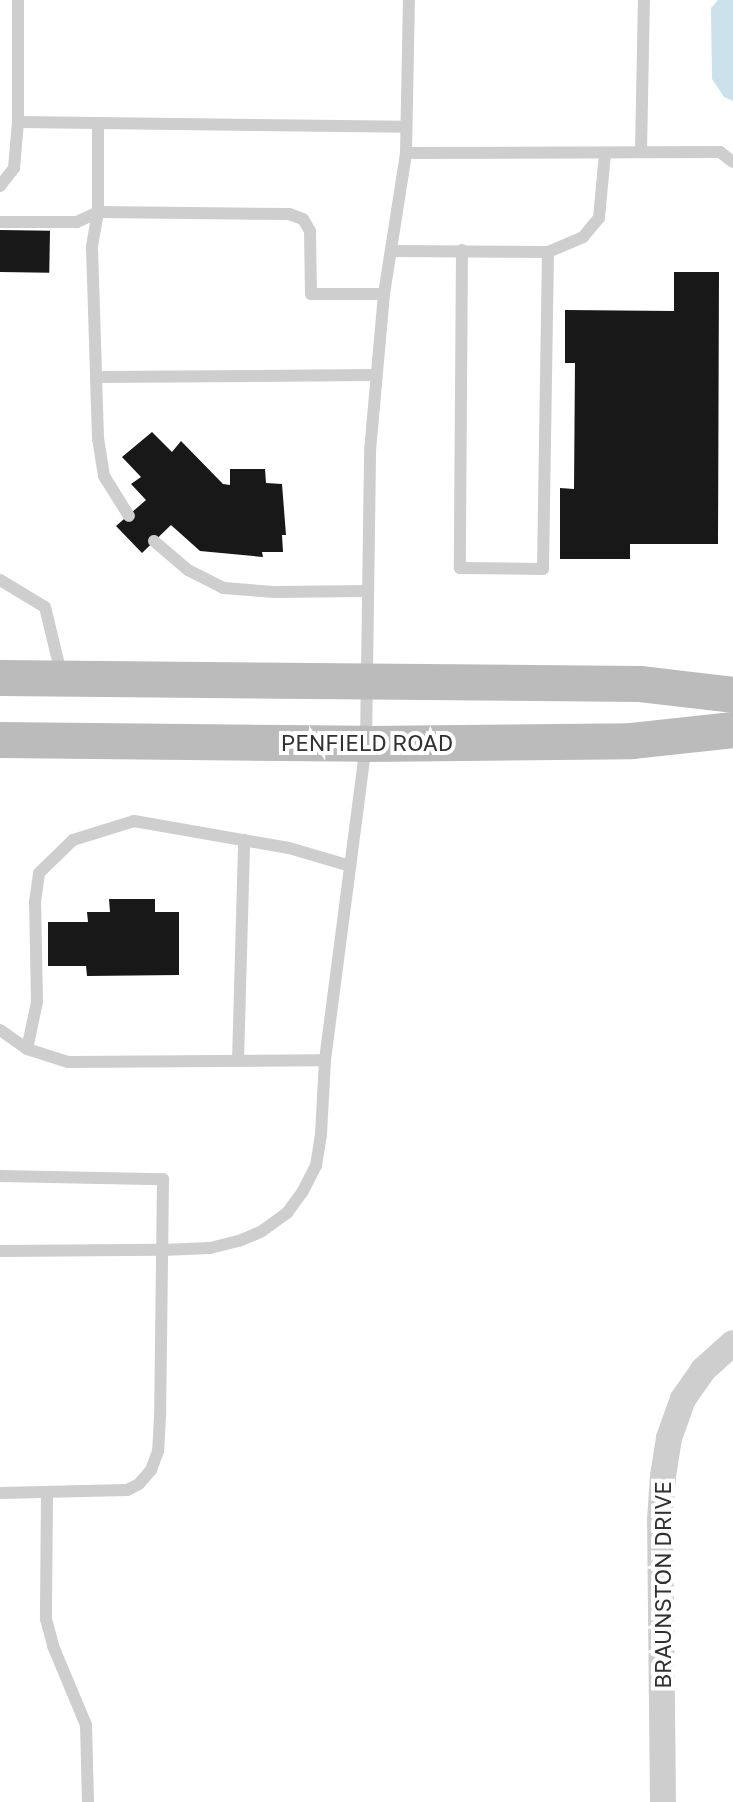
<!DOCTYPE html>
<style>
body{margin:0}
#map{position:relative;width:733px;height:1802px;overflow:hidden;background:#fff;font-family:"Golos Text",sans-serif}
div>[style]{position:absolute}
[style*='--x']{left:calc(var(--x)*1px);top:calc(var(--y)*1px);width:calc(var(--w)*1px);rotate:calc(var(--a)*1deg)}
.water>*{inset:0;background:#cbe2ed}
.building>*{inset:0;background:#181818;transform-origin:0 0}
.service>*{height:12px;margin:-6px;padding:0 6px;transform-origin:6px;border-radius:6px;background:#cecece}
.minor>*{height:26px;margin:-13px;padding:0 13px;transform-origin:13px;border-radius:13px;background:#cecece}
.secondary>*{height:36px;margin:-18px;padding:0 18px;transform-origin:18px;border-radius:18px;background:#bbb}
span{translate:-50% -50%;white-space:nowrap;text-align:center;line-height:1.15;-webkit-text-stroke:8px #fff;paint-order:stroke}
.street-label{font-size:22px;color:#313131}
</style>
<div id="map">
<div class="water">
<div style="clip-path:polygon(718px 0,733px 0,733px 101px,724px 97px,712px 79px,711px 8px)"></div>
</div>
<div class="building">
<div style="left:0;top:230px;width:50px;height:42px;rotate:1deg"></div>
<div style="clip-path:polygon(674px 272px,719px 272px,718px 544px,630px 544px,630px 559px,560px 559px,560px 488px,574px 489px,575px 363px,565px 363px,565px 310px,674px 311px)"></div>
<div style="clip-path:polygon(152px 432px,172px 452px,181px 441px,223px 484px,230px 485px,230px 469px,265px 469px,266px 483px,282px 484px,286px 535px,282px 535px,283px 552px,262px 552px,263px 557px,200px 551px,171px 525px,142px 553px,116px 526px,146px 500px,131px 484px,141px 477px,122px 457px)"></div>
<div style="clip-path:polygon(109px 899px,155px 899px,155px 912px,179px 912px,179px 975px,87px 976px,86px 966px,48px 966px,48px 922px,88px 922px,87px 912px,110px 912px)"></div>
</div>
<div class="service">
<div style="--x:18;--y:0;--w:122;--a:90"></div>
<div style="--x:18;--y:122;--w:388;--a:0.7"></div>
<div style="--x:98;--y:123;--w:89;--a:90"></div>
<div style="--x:98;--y:212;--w:36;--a:100"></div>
<div style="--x:92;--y:247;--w:130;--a:88.2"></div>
<div style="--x:96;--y:377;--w:279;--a:-0.4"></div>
<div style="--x:641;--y:152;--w:152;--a:-88.9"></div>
<div style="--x:406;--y:153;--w:314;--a:-0.2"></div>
<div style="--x:720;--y:152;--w:16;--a:38"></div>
<div style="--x:0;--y:186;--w:23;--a:-52"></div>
<div style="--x:14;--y:168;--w:46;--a:-85"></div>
<div style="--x:0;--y:222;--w:77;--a:0"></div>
<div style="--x:77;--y:222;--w:23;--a:-25"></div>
<div style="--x:98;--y:212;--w:191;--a:0.6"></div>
<div style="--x:289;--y:214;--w:15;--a:20"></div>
<div style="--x:303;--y:219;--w:14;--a:60"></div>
<div style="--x:310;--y:231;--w:63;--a:89.1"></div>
<div style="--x:311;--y:294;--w:73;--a:0"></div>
<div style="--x:462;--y:250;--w:318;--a:90.4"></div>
<div style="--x:460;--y:568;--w:83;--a:0.7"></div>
<div style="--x:543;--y:569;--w:317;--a:-89.1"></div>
<div style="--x:391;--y:251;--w:157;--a:0.4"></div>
<div style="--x:548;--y:252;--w:38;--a:-23"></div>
<div style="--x:583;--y:237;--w:25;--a:-50"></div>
<div style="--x:599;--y:218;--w:65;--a:-84.7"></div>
<div style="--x:96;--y:377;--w:61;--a:88.1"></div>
<div style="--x:98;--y:438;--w:38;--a:81"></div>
<div style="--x:104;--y:476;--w:47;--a:58"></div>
<div style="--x:154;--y:541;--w:45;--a:40.5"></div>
<div style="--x:188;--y:570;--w:39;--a:27"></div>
<div style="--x:223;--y:588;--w:51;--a:4.5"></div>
<div style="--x:274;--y:592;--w:94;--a:-0.6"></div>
<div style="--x:0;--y:580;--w:52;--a:31"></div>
<div style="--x:45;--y:607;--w:68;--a:76.4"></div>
<div style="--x:0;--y:1030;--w:33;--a:35"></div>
<div style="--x:27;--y:1049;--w:43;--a:17.6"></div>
<div style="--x:68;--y:1062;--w:257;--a:-0.4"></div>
<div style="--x:27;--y:1049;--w:48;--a:-78"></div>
<div style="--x:37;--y:1002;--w:100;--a:-91.1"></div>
<div style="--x:35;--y:902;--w:29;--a:-82"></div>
<div style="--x:39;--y:873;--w:47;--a:-44.1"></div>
<div style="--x:73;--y:840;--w:64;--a:-17.3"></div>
<div style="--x:134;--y:821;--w:157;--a:9.9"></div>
<div style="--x:289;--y:848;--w:64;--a:16.4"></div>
<div style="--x:238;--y:1061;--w:221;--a:-88.4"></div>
<div style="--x:0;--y:1176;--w:163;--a:1.1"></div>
<div style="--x:163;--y:1179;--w:237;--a:90.7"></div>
<div style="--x:160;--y:1416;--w:35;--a:93"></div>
<div style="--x:158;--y:1451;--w:20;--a:110"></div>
<div style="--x:151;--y:1470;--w:18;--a:131"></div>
<div style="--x:139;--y:1484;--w:13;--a:153"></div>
<div style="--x:127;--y:1490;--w:127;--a:178.6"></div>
<div style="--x:0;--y:1251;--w:162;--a:-0.4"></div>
<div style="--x:162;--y:1250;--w:48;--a:-2.4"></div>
<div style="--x:210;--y:1248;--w:30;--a:-14"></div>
<div style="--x:239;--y:1241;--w:25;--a:-23"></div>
<div style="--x:262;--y:1231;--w:31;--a:-36"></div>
<div style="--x:287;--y:1213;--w:27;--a:-54"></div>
<div style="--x:303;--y:1191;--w:28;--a:-63"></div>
<div style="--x:316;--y:1166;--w:32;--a:-81"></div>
<div style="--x:321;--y:1134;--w:74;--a:-86.9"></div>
<div style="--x:325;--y:1060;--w:319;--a:-82.6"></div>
<div style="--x:366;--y:744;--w:293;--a:-89.2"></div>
<div style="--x:370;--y:451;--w:158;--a:-84.9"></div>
<div style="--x:384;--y:294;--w:143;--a:-81.1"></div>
<div style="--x:406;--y:153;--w:153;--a:-88.9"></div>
<div style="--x:47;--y:1493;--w:126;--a:90.5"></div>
<div style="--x:46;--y:1619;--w:28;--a:75"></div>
<div style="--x:53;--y:1646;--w:86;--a:67.3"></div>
<div style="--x:86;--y:1725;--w:77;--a:88.5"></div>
</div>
<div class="minor">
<div style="--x:663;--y:1802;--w:282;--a:-90.6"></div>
<div style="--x:660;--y:1520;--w:44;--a:-86.1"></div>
<div style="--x:663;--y:1476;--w:38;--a:-81"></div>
<div style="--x:669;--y:1438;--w:41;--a:-70.3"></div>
<div style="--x:683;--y:1399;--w:35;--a:-55"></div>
<div style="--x:703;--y:1370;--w:40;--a:-42"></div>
</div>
<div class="secondary">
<div style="--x:0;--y:678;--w:640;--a:0.54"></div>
<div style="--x:640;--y:684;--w:94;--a:6.7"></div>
<div style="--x:0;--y:740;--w:366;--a:0.6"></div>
<div style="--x:366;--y:744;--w:266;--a:-0.6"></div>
<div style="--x:632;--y:741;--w:102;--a:-6.2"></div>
</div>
<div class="street-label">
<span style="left:367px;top:743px">PENFIELD ROAD</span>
<span style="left:663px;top:1585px;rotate:-90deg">BRAUNSTON DRIVE</span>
</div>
</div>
